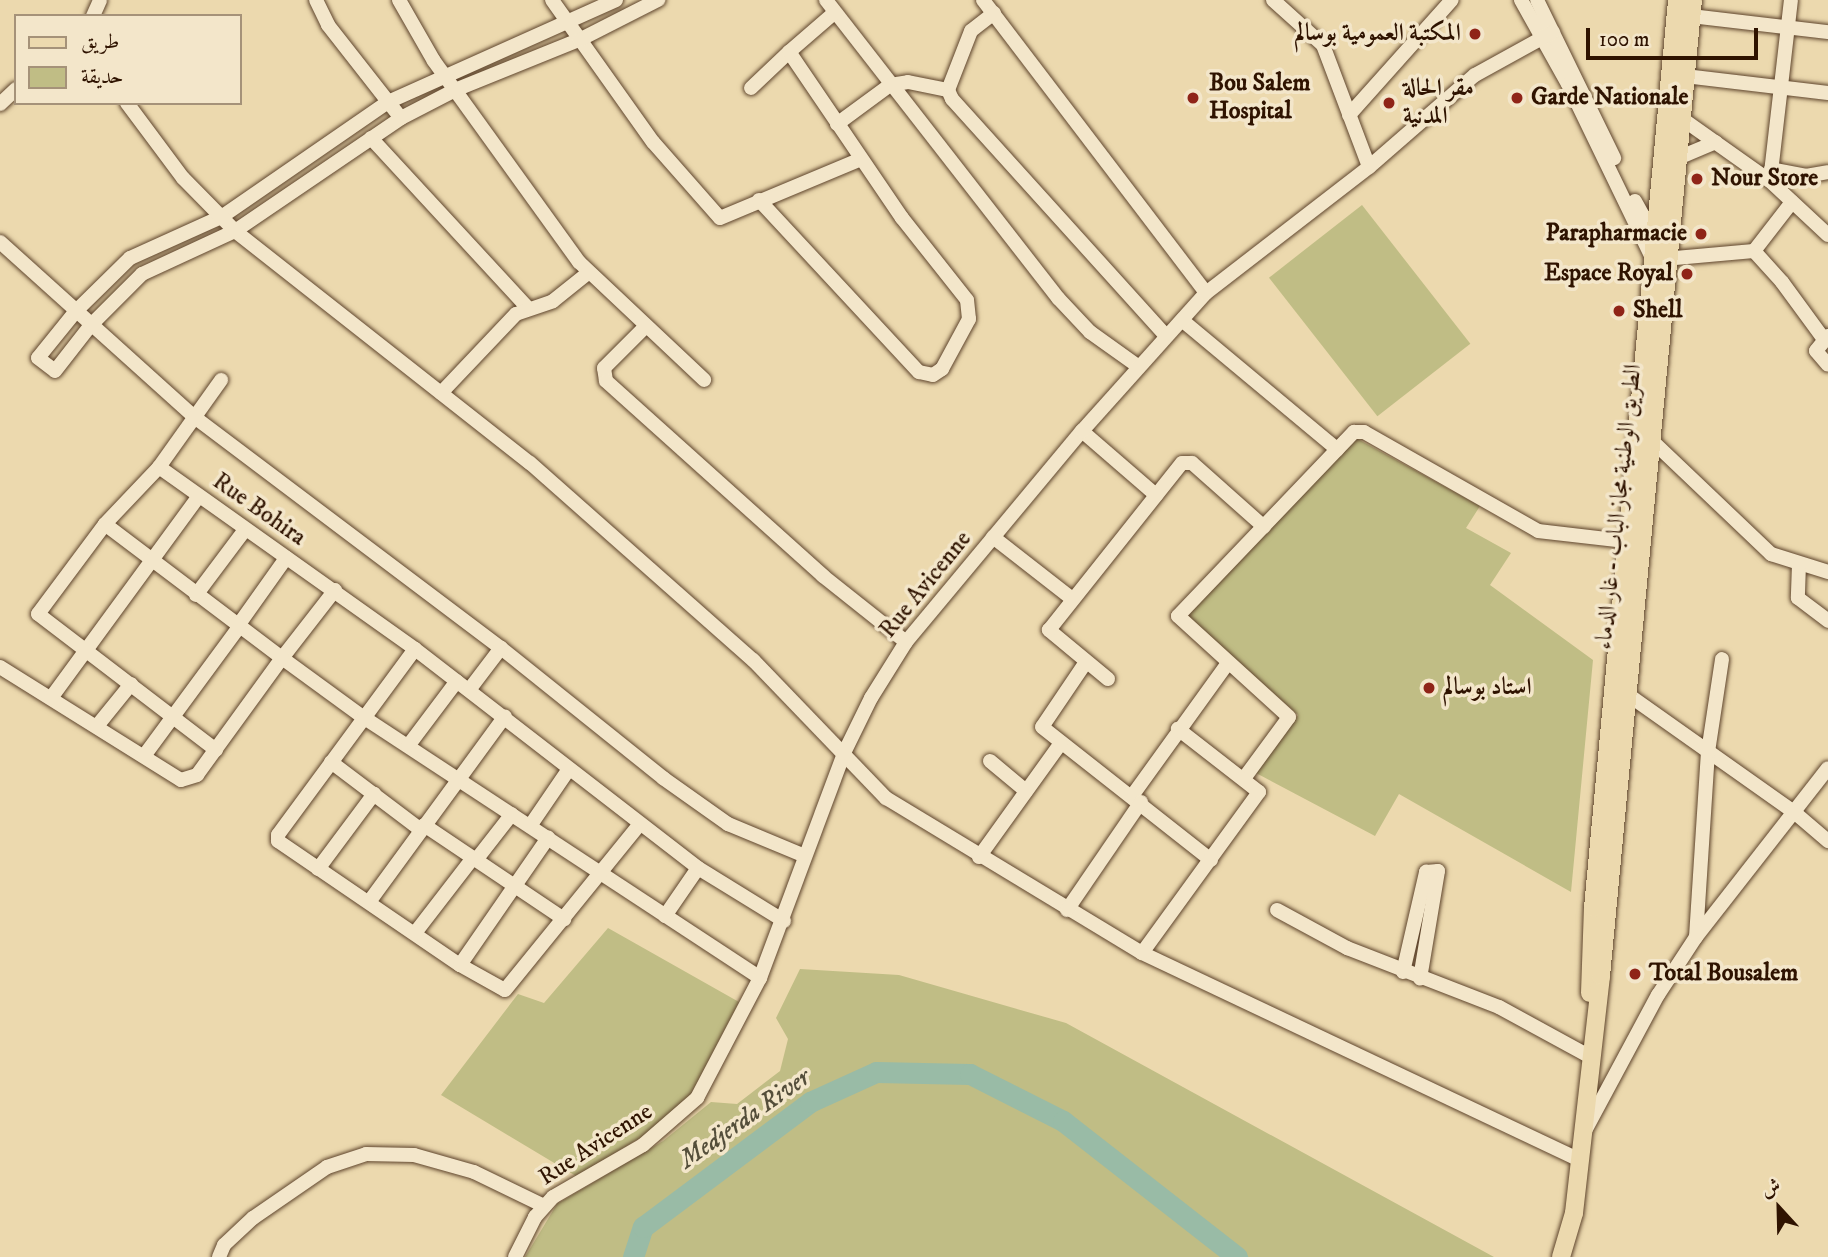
<!DOCTYPE html>
<meta charset="utf-8">
<style>
body{margin:0}
#map{position:relative;width:1828px;height:1257px;overflow:hidden;background:#ecd9ae;font-family:"IM FELL DW Pica",Amiri,serif}
div>[style]{position:absolute}
[style*='--x']{left:calc(var(--x)*1px);top:calc(var(--y)*1px);width:calc(var(--w)*1px);rotate:calc(var(--a)*1deg)}
.green>*{inset:0;background:#c0bd85;transform-origin:0 0}
.river>*{height:21px;margin:-10.5px;padding:0 10.5px;transform-origin:10.5px;border-radius:10.5px;background:#99bba6}
.roads{filter:drop-shadow(0 0 2px #5e442c) drop-shadow(0 0 2px #5e442c)}
.minor>*{height:14px;margin:-7px;padding:0 7px;transform-origin:7px;border-radius:7px;background:#f3e6ca}
.major>*{height:18px;margin:-9px;padding:0 9px;transform-origin:9px;border-radius:9px;background:#ecd9ae}
.dots>*{width:19px;height:19px;translate:-50% -50%;box-sizing:border-box;border:4px solid #f3e6ca;border-radius:50%}
span{translate:-50% -50%;white-space:nowrap;text-align:center;line-height:1.15;-webkit-text-stroke:7px #f3e6ca;paint-order:stroke}
.poi-label{font-size:24px;color:#2f1300;font-weight:700}
.right{translate:-100% -50%;text-align:right}
.left{translate:0 -50%;text-align:left}
.street-label{font-size:24px;color:#2f1300}
.water-label{font-size:26px;color:#544e3a;font-style:italic}
.legend{position:absolute;left:14px;top:14px;width:228px;height:91px;box-sizing:border-box;background:#f3e6ca;border:2px solid #a59279;margin:0;padding:9px 12px;list-style:none;font-size:21px;color:#2f1300}
.legend li{display:flex;align-items:center;gap:14px;height:35px}
.legend b{width:35px;border:2px solid #a59279}
.north{position:absolute;left:1744px;top:1173px;width:70px;height:70px;-webkit-text-stroke:5px #f3e6ca;paint-order:stroke;rotate:338deg;font-size:19px;font-weight:700;line-height:28px;text-align:center;color:#2f1300}
.north::after{content:'';display:block;margin:auto;width:24px;height:32px;background:#2f1300;clip-path:polygon(50% 0,100% 100%,50% 72%,0 100%)}
.scale{position:absolute;left:1586px;top:28px;width:172px;height:32px;box-sizing:border-box;border:4px solid #2f1300;border-top:0;padding-left:9px;font-size:21px;line-height:24px;white-space:nowrap;color:#2f1300;-webkit-text-stroke:5px #f3e6ca;paint-order:stroke}
</style>
<div id="map">
<div class="green">
<div style="left:1362px;top:205px;width:176px;height:118px;rotate:52deg"></div>
<div style="clip-path:polygon(1354px 437px,1480px 506px,1466px 528px,1511px 553px,1490px 585px,1593px 660px,1571px 892px,1399px 794px,1375px 836px,1256px 773px,1298px 715px,1187px 616px)"></div>
<div style="clip-path:polygon(608px 928px,739px 1002px,691px 1094px,650px 1132px,576px 1176px,441px 1095px,518px 994px,544px 1003px)"></div>
<div style="clip-path:polygon(800px 969px,899px 975px,1066px 1023px,1494px 1257px,525px 1257px,557px 1204px,663px 1141px,711px 1102px,737px 1104px,780px 1071px,788px 1039px,776px 1018px)"></div>
</div>
<div class="river">
<div style="--x:633;--y:1257;--w:32;--a:-72"></div>
<div style="--x:643;--y:1227;--w:209;--a:-36.8"></div>
<div style="--x:810;--y:1102;--w:72;--a:-24.4"></div>
<div style="--x:876;--y:1072;--w:94;--a:1.2"></div>
<div style="--x:970;--y:1074;--w:104;--a:26.8"></div>
<div style="--x:1063;--y:1121;--w:221;--a:38"></div>
</div>
<div class="roads">
<div class="minor">
<div style="--x:316;--y:0;--w:28;--a:64"></div>
<div style="--x:328;--y:25;--w:118;--a:51.9"></div>
<div style="--x:399;--y:0;--w:70;--a:60.2"></div>
<div style="--x:434;--y:61;--w:248;--a:54.2"></div>
<div style="--x:579;--y:262;--w:172;--a:43.3"></div>
<div style="--x:552;--y:0;--w:174;--a:54.6"></div>
<div style="--x:653;--y:142;--w:101;--a:48.6"></div>
<div style="--x:720;--y:218;--w:153;--a:-22.7"></div>
<div style="--x:616;--y:0;--w:250;--a:155.9"></div>
<div style="--x:388;--y:102;--w:203;--a:145.4"></div>
<div style="--x:221;--y:217;--w:100;--a:155.7"></div>
<div style="--x:130;--y:258;--w:76;--a:135.5"></div>
<div style="--x:76;--y:311;--w:60;--a:129"></div>
<div style="--x:38;--y:358;--w:21;--a:37"></div>
<div style="--x:55;--y:371;--w:58;--a:-52"></div>
<div style="--x:91;--y:325;--w:72;--a:-45"></div>
<div style="--x:142;--y:274;--w:102;--a:-24.8"></div>
<div style="--x:235;--y:231;--w:201;--a:-34.2"></div>
<div style="--x:401;--y:118;--w:61;--a:-27.4"></div>
<div style="--x:455;--y:90;--w:134;--a:-22"></div>
<div style="--x:579;--y:40;--w:89;--a:-26.9"></div>
<div style="--x:826;--y:0;--w:378;--a:52.1"></div>
<div style="--x:1058;--y:298;--w:47;--a:46.7"></div>
<div style="--x:1090;--y:332;--w:60;--a:35.5"></div>
<div style="--x:983;--y:0;--w:368;--a:52.7"></div>
<div style="--x:1273;--y:0;--w:67;--a:42"></div>
<div style="--x:1323;--y:45;--w:130;--a:69.3"></div>
<div style="--x:1521;--y:0;--w:96;--a:60.8"></div>
<div style="--x:1568;--y:84;--w:195;--a:64.2"></div>
<div style="--x:1653;--y:260;--w:101;--a:-5.1"></div>
<div style="--x:1754;--y:251;--w:62;--a:-52.2"></div>
<div style="--x:1537;--y:0;--w:176;--a:64"></div>
<div style="--x:994;--y:13;--w:29;--a:142"></div>
<div style="--x:971;--y:31;--w:63;--a:111.3"></div>
<div style="--x:948;--y:90;--w:10;--a:66"></div>
<div style="--x:952;--y:99;--w:319;--a:47.9"></div>
<div style="--x:93;--y:16;--w:17;--a:-66"></div>
<div style="--x:1691;--y:16;--w:138;--a:6.7"></div>
<div style="--x:1685;--y:76;--w:144;--a:6.8"></div>
<div style="--x:751;--y:88;--w:52;--a:-43.5"></div>
<div style="--x:127;--y:103;--w:94;--a:53.3"></div>
<div style="--x:183;--y:178;--w:74;--a:45.5"></div>
<div style="--x:235;--y:231;--w:375;--a:38.2"></div>
<div style="--x:530;--y:463;--w:298;--a:41.5"></div>
<div style="--x:753;--y:660;--w:192;--a:46.1"></div>
<div style="--x:886;--y:798;--w:299;--a:31.2"></div>
<div style="--x:1142;--y:953;--w:484;--a:25.3"></div>
<div style="--x:0;--y:104;--w:22;--a:-43"></div>
<div style="--x:1349;--y:115;--w:154;--a:-48.2"></div>
<div style="--x:1681;--y:118;--w:109;--a:35.3"></div>
<div style="--x:1770;--y:181;--w:79;--a:43"></div>
<div style="--x:837;--y:124;--w:66;--a:-36.3"></div>
<div style="--x:890;--y:85;--w:18;--a:-9"></div>
<div style="--x:908;--y:82;--w:41;--a:11.3"></div>
<div style="--x:371;--y:138;--w:231;--a:47.3"></div>
<div style="--x:1678;--y:158;--w:41;--a:-22.8"></div>
<div style="--x:1771;--y:169;--w:36;--a:11"></div>
<div style="--x:1806;--y:176;--w:22;--a:-10"></div>
<div style="--x:1770;--y:181;--w:182;--a:-83.4"></div>
<div style="--x:759;--y:200;--w:235;--a:47.1"></div>
<div style="--x:919;--y:372;--w:14;--a:12"></div>
<div style="--x:933;--y:375;--w:11;--a:-34"></div>
<div style="--x:942;--y:369;--w:57;--a:-61.6"></div>
<div style="--x:969;--y:319;--w:19;--a:-96"></div>
<div style="--x:967;--y:300;--w:105;--a:-128.4"></div>
<div style="--x:902;--y:218;--w:201;--a:-124.2"></div>
<div style="--x:789;--y:52;--w:60;--a:-40.9"></div>
<div style="--x:1635;--y:201;--w:46;--a:61.2"></div>
<div style="--x:0;--y:242;--w:260;--a:42"></div>
<div style="--x:193;--y:416;--w:386;--a:37"></div>
<div style="--x:501;--y:648;--w:208;--a:38.7"></div>
<div style="--x:663;--y:778;--w:80;--a:35.3"></div>
<div style="--x:728;--y:824;--w:83;--a:22.6"></div>
<div style="--x:1754;--y:251;--w:42;--a:47.9"></div>
<div style="--x:1782;--y:282;--w:69;--a:53.8"></div>
<div style="--x:1182;--y:320;--w:202;--a:39.8"></div>
<div style="--x:645;--y:327;--w:58;--a:135"></div>
<div style="--x:604;--y:368;--w:13;--a:81"></div>
<div style="--x:606;--y:381;--w:292;--a:41.9"></div>
<div style="--x:823;--y:576;--w:106;--a:38.5"></div>
<div style="--x:1828;--y:336;--w:19;--a:129"></div>
<div style="--x:1816;--y:351;--w:18;--a:49"></div>
<div style="--x:441;--y:393;--w:109;--a:-46.5"></div>
<div style="--x:516;--y:314;--w:39;--a:-19"></div>
<div style="--x:553;--y:301;--w:45;--a:-38.7"></div>
<div style="--x:1082;--y:431;--w:98;--a:40.9"></div>
<div style="--x:1646;--y:435;--w:173;--a:43.6"></div>
<div style="--x:1771;--y:554;--w:60;--a:17.5"></div>
<div style="--x:159;--y:467;--w:314;--a:35.4"></div>
<div style="--x:415;--y:649;--w:358;--a:37.7"></div>
<div style="--x:698;--y:868;--w:101;--a:31.6"></div>
<div style="--x:993;--y:537;--w:99;--a:38"></div>
<div style="--x:1799;--y:564;--w:34;--a:92"></div>
<div style="--x:1798;--y:598;--w:38;--a:37"></div>
<div style="--x:335;--y:590;--w:86;--a:127.9"></div>
<div style="--x:282;--y:658;--w:100;--a:36.1"></div>
<div style="--x:363;--y:717;--w:475;--a:33.3"></div>
<div style="--x:196;--y:595;--w:80;--a:-53.1"></div>
<div style="--x:237;--y:627;--w:85;--a:-54.6"></div>
<div style="--x:415;--y:649;--w:231;--a:126.4"></div>
<div style="--x:278;--y:835;--w:6;--a:90"></div>
<div style="--x:278;--y:841;--w:220;--a:34.3"></div>
<div style="--x:460;--y:965;--w:51;--a:29.1"></div>
<div style="--x:505;--y:990;--w:214;--a:-50.9"></div>
<div style="--x:1086;--y:662;--w:78;--a:124.1"></div>
<div style="--x:1042;--y:727;--w:215;--a:38.2"></div>
<div style="--x:0;--y:667;--w:213;--a:32"></div>
<div style="--x:181;--y:780;--w:17;--a:-17"></div>
<div style="--x:197;--y:775;--w:145;--a:-54"></div>
<div style="--x:282;--y:658;--w:222;--a:-142.9"></div>
<div style="--x:1108;--y:679;--w:77;--a:-140.3"></div>
<div style="--x:1049;--y:630;--w:213;--a:-51.5"></div>
<div style="--x:1182;--y:463;--w:10;--a:0"></div>
<div style="--x:1192;--y:463;--w:96;--a:41.6"></div>
<div style="--x:1620;--y:689;--w:213;--a:35.3"></div>
<div style="--x:1794;--y:812;--w:45;--a:40.5"></div>
<div style="--x:469;--y:690;--w:53;--a:-52.7"></div>
<div style="--x:51;--y:698;--w:250;--a:-53.8"></div>
<div style="--x:97;--y:726;--w:54;--a:-51"></div>
<div style="--x:408;--y:746;--w:81;--a:-53"></div>
<div style="--x:216;--y:750;--w:224;--a:-142.6"></div>
<div style="--x:38;--y:614;--w:112;--a:-53.3"></div>
<div style="--x:105;--y:524;--w:79;--a:-46.5"></div>
<div style="--x:159;--y:467;--w:107;--a:-54.5"></div>
<div style="--x:144;--y:756;--w:160;--a:-53.6"></div>
<div style="--x:990;--y:761;--w:47;--a:39.8"></div>
<div style="--x:331;--y:762;--w:113;--a:37.1"></div>
<div style="--x:1245;--y:777;--w:74;--a:-53.7"></div>
<div style="--x:1289;--y:717;--w:150;--a:-137.7"></div>
<div style="--x:1178;--y:616;--w:255;--a:-46.3"></div>
<div style="--x:1354;--y:432;--w:10;--a:0"></div>
<div style="--x:1364;--y:432;--w:200;--a:29.6"></div>
<div style="--x:1538;--y:531;--w:88;--a:6.6"></div>
<div style="--x:1132;--y:796;--w:164;--a:-54.2"></div>
<div style="--x:424;--y:825;--w:169;--a:33.9"></div>
<div style="--x:530;--y:826;--w:69;--a:-55.6"></div>
<div style="--x:979;--y:857;--w:140;--a:-54.3"></div>
<div style="--x:476;--y:860;--w:58;--a:-52"></div>
<div style="--x:318;--y:869;--w:94;--a:-53.3"></div>
<div style="--x:369;--y:902;--w:230;--a:-53.8"></div>
<div style="--x:1067;--y:910;--w:131;--a:-55.6"></div>
<div style="--x:1277;--y:910;--w:80;--a:28.5"></div>
<div style="--x:1347;--y:948;--w:163;--a:21.2"></div>
<div style="--x:1499;--y:1007;--w:102;--a:28.6"></div>
<div style="--x:665;--y:916;--w:58;--a:-55.5"></div>
<div style="--x:415;--y:933;--w:95;--a:-52.3"></div>
<div style="--x:1696;--y:937;--w:185;--a:-86.3"></div>
<div style="--x:1708;--y:752;--w:94;--a:-81.4"></div>
<div style="--x:1142;--y:953;--w:199;--a:-54"></div>
<div style="--x:1259;--y:792;--w:103;--a:-142.1"></div>
<div style="--x:460;--y:965;--w:155;--a:-55.3"></div>
<div style="--x:1403;--y:972;--w:103;--a:-77"></div>
<div style="--x:1426;--y:872;--w:12;--a:-5"></div>
<div style="--x:1438;--y:871;--w:109;--a:99.5"></div>
<div style="--x:1586;--y:1129;--w:152;--a:-61.8"></div>
<div style="--x:1658;--y:995;--w:69;--a:-56.8"></div>
<div style="--x:1696;--y:937;--w:214;--a:-52"></div>
<div style="--x:219;--y:1257;--w:13;--a:-67"></div>
<div style="--x:224;--y:1245;--w:40;--a:-43"></div>
<div style="--x:253;--y:1218;--w:90;--a:-34.6"></div>
<div style="--x:327;--y:1167;--w:41;--a:-18.4"></div>
<div style="--x:366;--y:1154;--w:48;--a:1.2"></div>
<div style="--x:414;--y:1155;--w:62;--a:15.8"></div>
<div style="--x:474;--y:1172;--w:78;--a:25.9"></div>
<div style="--x:515;--y:1257;--w:45;--a:-63.4"></div>
<div style="--x:535;--y:1217;--w:27;--a:-48"></div>
<div style="--x:553;--y:1197;--w:104;--a:-30"></div>
<div style="--x:643;--y:1145;--w:72;--a:-41"></div>
<div style="--x:697;--y:1098;--w:136;--a:-62.3"></div>
<div style="--x:760;--y:978;--w:240;--a:-69.5"></div>
<div style="--x:844;--y:753;--w:61;--a:-63.9"></div>
<div style="--x:871;--y:698;--w:66;--a:-58"></div>
<div style="--x:906;--y:642;--w:275;--a:-50.2"></div>
<div style="--x:1082;--y:431;--w:186;--a:-48.1"></div>
<div style="--x:1206;--y:293;--w:206;--a:-37.7"></div>
<div style="--x:1369;--y:167;--w:140;--a:-41"></div>
<div style="--x:1475;--y:75;--w:89;--a:-28.9"></div>
</div>
<div class="major">
<div style="--x:1590;--y:993;--w:85;--a:-88"></div>
<div style="--x:1593;--y:908;--w:912;--a:-84.71"></div>
<div style="--x:1561;--y:1257;--w:46;--a:-73.5"></div>
<div style="--x:1574;--y:1213;--w:239;--a:-83.5"></div>
<div style="--x:1601;--y:976;--w:980;--a:-84.62"></div>
</div>
</div>
<div class="dots">
<div style="left:1475px;top:34px;background:#8f2418"></div>
<div style="left:1193px;top:98px;background:#8f2418"></div>
<div style="left:1517px;top:98px;background:#8f2418"></div>
<div style="left:1389px;top:103px;background:#8f2418"></div>
<div style="left:1697px;top:179px;background:#8f2418"></div>
<div style="left:1701px;top:234px;background:#8f2418"></div>
<div style="left:1687px;top:274px;background:#8f2418"></div>
<div style="left:1619px;top:311px;background:#8f2418"></div>
<div style="left:1429px;top:688px;background:#8f2418"></div>
<div style="left:1635px;top:974px;background:#8f2418"></div>
</div>
<div class="poi-label">
<span class="right" style="left:1461px;top:34px">المكتبة العمومية بوسالم</span>
<span class="left" style="left:1209px;top:98px">Bou Salem<br>Hospital</span>
<span class="left" style="left:1403px;top:103px">مقر الحالة<br>المدنية</span>
<span class="left" style="left:1531px;top:98px">Garde Nationale</span>
<span class="left" style="left:1711px;top:179px">Nour Store</span>
<span class="right" style="left:1687px;top:234px">Parapharmacie</span>
<span class="right" style="left:1673px;top:274px">Espace Royal</span>
<span class="left" style="left:1633px;top:311px">Shell</span>
<span class="left" style="left:1443px;top:688px">استاد بوسالم</span>
<span class="left" style="left:1649px;top:974px">Total Bousalem</span>
</div>
<div class="street-label">
<span style="left:1619px;top:507px;rotate:-84deg">الطريق الوطنية مجاز الباب - غار الدماء</span>
<span style="left:259px;top:510px;rotate:35deg">Rue Bohira</span>
<span style="left:926px;top:585px;rotate:-51deg">Rue Avicenne</span>
<span style="left:596px;top:1145px;rotate:-33deg">Rue Avicenne</span>
</div>
<div class="water-label">
<span style="left:745px;top:1119px;rotate:-35deg">Medjerda River</span>
</div>
<ul class="legend">
<li><b style="height:9px;background:#ecd9ae"></b>طريق</li>
<li><b style="height:19px;background:#c0bd85"></b>حديقة</li>
</ul>
<div class="north">ش</div>
<div class="scale">100 m</div>
</div>
